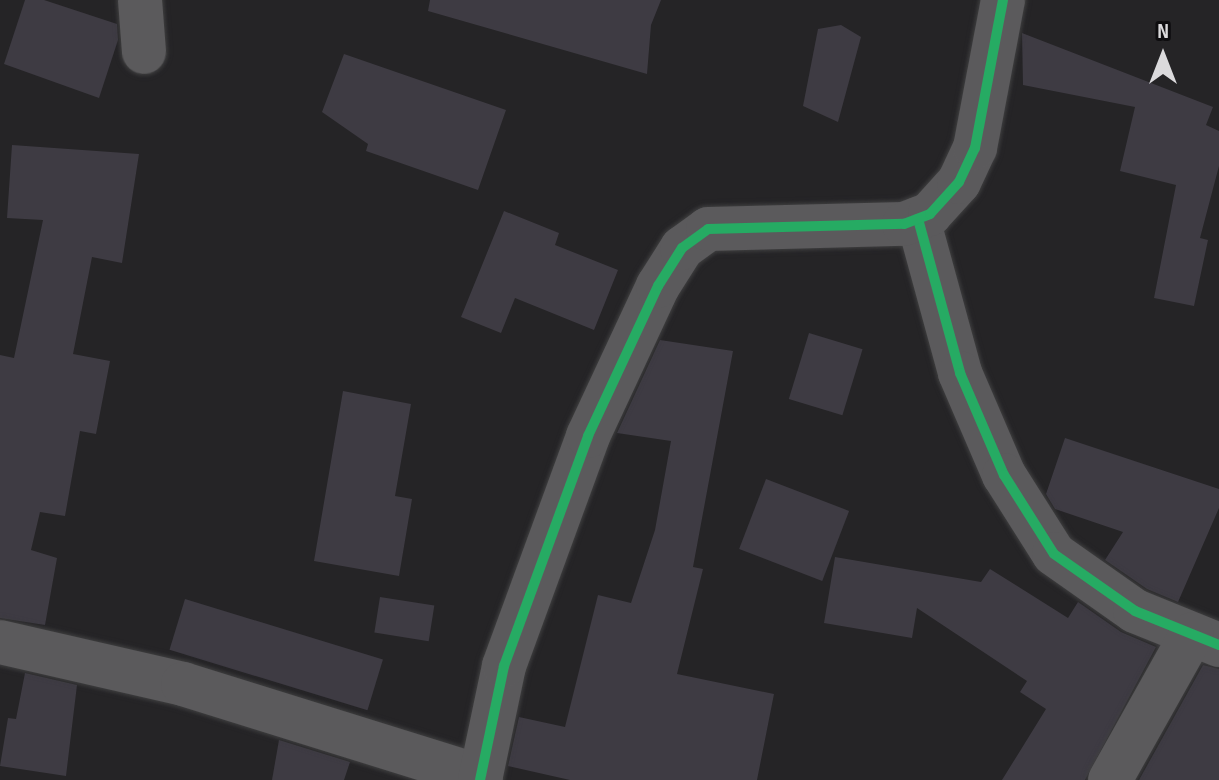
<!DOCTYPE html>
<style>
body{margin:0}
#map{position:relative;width:1219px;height:780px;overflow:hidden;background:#252426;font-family:"Sofia Sans Condensed",sans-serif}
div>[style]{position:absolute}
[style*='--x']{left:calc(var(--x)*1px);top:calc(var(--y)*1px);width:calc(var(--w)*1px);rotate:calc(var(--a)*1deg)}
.building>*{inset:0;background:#3e3b43;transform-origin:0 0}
.roads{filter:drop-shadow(0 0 2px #3f3f40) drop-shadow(0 0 2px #3f3f40)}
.minor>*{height:44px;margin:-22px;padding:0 22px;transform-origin:22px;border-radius:22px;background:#5b5a5c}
.cycleway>*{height:10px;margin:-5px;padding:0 5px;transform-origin:5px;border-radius:5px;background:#26ab63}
span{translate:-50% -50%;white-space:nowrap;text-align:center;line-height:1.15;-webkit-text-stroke:7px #0e0d0f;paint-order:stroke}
.north{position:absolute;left:1123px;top:16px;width:80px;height:80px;-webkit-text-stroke:6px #0e0d0f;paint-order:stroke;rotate:0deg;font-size:22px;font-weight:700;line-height:32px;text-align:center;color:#dbdadc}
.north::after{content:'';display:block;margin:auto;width:28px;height:36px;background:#dbdadc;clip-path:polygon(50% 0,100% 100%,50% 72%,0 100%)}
</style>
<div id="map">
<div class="building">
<div style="clip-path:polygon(25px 0,44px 0,117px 24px,118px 40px,99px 98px,4px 64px)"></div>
<div style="clip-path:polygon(430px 0,661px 0,651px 25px,647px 74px,428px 11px)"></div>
<div style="clip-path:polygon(841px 25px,861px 37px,838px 122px,803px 106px,818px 29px)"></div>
<div style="clip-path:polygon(1022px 33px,1213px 107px,1206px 125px,1219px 131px,1219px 166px,1200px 238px,1208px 240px,1194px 306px,1154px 298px,1176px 185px,1120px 171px,1135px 107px,1023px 85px)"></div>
<div style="clip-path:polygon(344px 54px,506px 110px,478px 190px,366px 151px,368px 144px,322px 112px)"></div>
<div style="clip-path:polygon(12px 145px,139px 154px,122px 263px,92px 257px,73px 354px,110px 361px,96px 434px,80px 431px,65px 516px,40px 512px,31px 550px,57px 558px,45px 625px,0 618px,0 355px,14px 358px,43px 220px,7px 218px)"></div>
<div style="clip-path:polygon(504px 211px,559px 233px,555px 245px,618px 270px,594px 330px,515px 298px,501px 333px,461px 317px)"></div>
<div style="left:809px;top:333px;width:56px;height:69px;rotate:17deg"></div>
<div style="clip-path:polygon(660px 340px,733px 351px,693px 567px,703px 569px,677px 674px,774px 694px,757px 780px,570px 780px,508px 766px,519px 717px,565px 727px,598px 595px,631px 603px,655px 530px,671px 441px,617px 433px)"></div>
<div style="clip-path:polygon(343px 391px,411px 404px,395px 496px,412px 499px,399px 576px,314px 561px)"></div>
<div style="clip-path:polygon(1065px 438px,1219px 489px,1219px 508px,1178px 602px,1147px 589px,1105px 560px,1123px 532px,1055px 509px,1046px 494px)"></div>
<div style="left:766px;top:479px;width:89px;height:75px;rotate:21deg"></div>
<div style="clip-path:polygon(835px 557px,981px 582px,990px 569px,1068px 618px,1078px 602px,1121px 632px,1156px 647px,1085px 780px,1002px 780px,1046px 709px,1020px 692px,1027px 681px,917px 608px,912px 638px,824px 623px)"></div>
<div style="left:380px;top:597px;width:55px;height:36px;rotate:9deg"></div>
<div style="left:185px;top:599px;width:207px;height:53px;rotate:17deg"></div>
<div style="clip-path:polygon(1203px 665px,1219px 669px,1219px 780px,1139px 780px)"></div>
<div style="clip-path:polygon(25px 673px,77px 685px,66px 776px,0 766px,8px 718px,16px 719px)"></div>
<div style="clip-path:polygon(279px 740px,350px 762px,344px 780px,272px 780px)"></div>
</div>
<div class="roads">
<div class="minor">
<div style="--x:140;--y:0;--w:52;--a:85.6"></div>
<div style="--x:918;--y:219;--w:160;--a:74.7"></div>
<div style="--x:960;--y:373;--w:111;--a:66.7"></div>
<div style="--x:1004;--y:475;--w:93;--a:57.7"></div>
<div style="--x:1054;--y:554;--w:99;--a:35.1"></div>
<div style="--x:1135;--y:611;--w:91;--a:22"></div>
<div style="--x:0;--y:642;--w:188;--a:12.9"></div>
<div style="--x:183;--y:684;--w:312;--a:17.3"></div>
<div style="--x:480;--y:780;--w:116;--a:-78.1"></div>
<div style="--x:504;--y:666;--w:245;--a:-69.9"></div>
<div style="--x:588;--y:436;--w:166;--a:-65"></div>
<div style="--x:658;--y:286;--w:45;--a:-57.7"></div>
<div style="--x:682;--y:248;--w:32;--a:-36"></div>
<div style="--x:708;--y:229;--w:196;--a:-1.5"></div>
<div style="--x:904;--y:224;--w:28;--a:-21"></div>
<div style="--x:930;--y:214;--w:43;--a:-47.8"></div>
<div style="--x:959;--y:182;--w:38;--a:-65"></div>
<div style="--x:975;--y:148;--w:151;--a:-79.3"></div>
<div style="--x:1110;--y:780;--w:167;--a:-60.7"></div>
</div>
</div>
<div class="cycleway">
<div style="--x:918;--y:219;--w:160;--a:74.7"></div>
<div style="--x:960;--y:373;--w:111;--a:66.7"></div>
<div style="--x:1004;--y:475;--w:93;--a:57.7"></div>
<div style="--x:1054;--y:554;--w:99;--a:35.1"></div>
<div style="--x:1135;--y:611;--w:91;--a:22"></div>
<div style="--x:480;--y:780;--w:116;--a:-78.1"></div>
<div style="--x:504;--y:666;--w:245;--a:-69.9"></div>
<div style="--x:588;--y:436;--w:166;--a:-65"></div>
<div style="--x:658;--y:286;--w:45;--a:-57.7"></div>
<div style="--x:682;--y:248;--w:32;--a:-36"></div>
<div style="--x:708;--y:229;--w:196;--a:-1.5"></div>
<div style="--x:904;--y:224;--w:28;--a:-21"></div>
<div style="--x:930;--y:214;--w:43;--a:-47.8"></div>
<div style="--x:959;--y:182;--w:38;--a:-65"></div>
<div style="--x:975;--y:148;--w:151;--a:-79.3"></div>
</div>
<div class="north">N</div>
</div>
